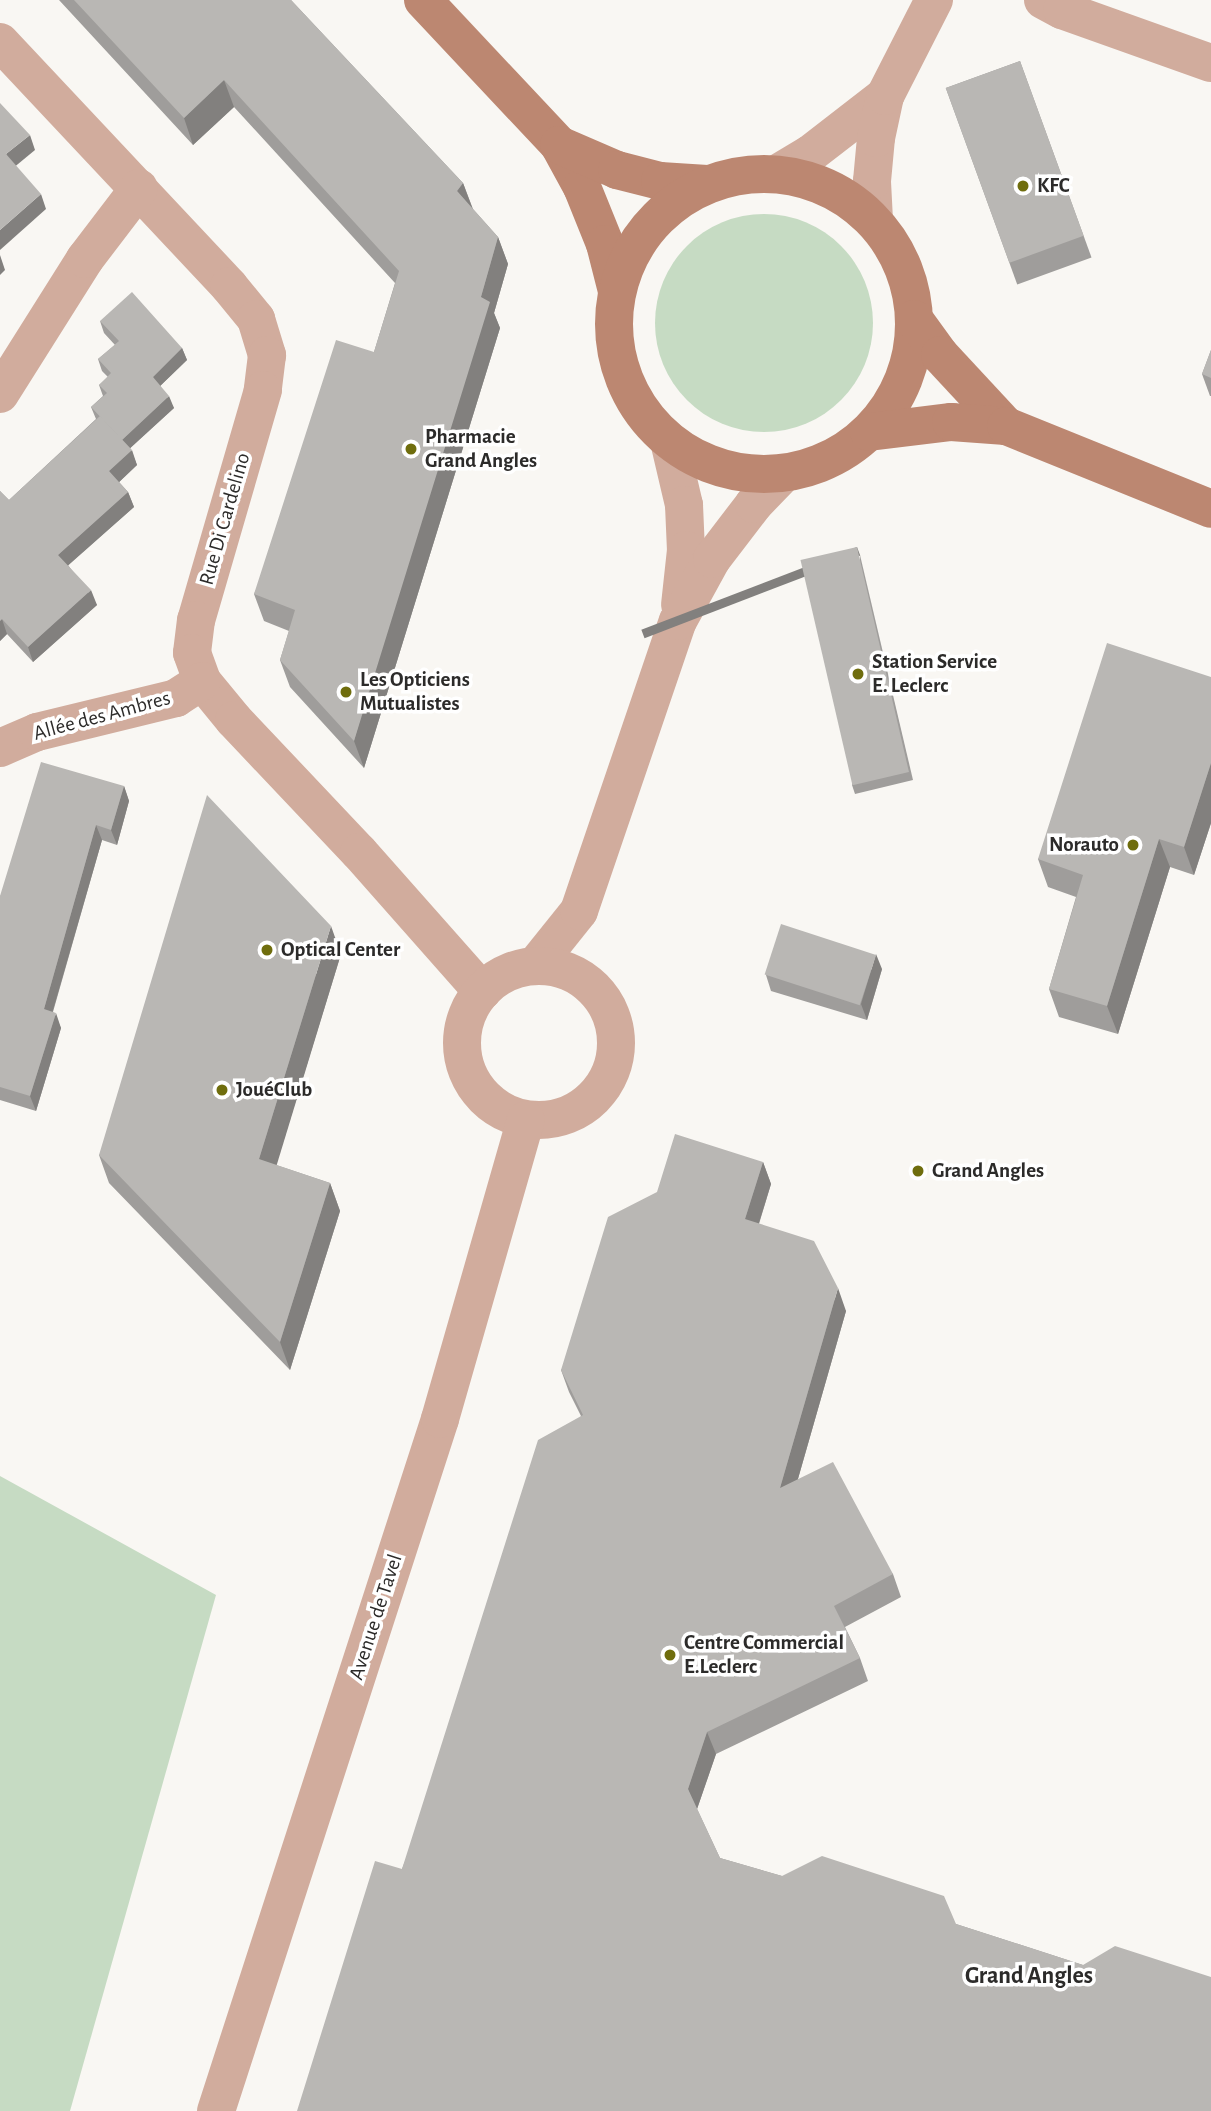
<!DOCTYPE html>
<meta charset="utf-8">
<style>
body{margin:0}
#map{position:relative;width:1211px;height:2111px;overflow:hidden;background:#f9f7f3;font-family:"Alegreya Sans",sans-serif}
div>[style]{position:absolute}
[style*='--x']{left:calc(var(--x)*1px);top:calc(var(--y)*1px);width:calc(var(--w)*1px);rotate:calc(var(--a)*1deg)}
.green>*{inset:0;background:#c6dbc3}
.round{border-radius:50%}
.minor>*{height:38px;margin:-19px;padding:0 19px;transform-origin:19px;border-radius:19px;background:#d1ac9d}
.minor>.ring{margin:-19px;padding:0;box-sizing:content-box;background:none;border:38px solid #d1ac9d;border-radius:50%}
.secondary>*{height:38px;margin:-19px;padding:0 19px;transform-origin:19px;border-radius:19px;background:#bc8771}
.secondary>.ring{margin:-19px;padding:0;box-sizing:content-box;background:none;border:38px solid #bc8771;border-radius:50%}
.wall>*{inset:0;background:#9f9d9b;transform-origin:0 0}
.shaded-wall>*{inset:0;background:#82807e;transform-origin:0 0}
.building>*{inset:0;background:#b9b7b4;transform-origin:0 0}
.dots>*{width:19px;height:19px;translate:-50% -50%;box-sizing:border-box;border:4px solid #fff;border-radius:50%}
span{translate:-50% -50%;white-space:nowrap;text-align:center;line-height:1.15;-webkit-text-stroke:7px #fff;paint-order:stroke}
.poi-label{font-size:21px;color:#2c2b2a;font-weight:700}
.left{translate:0 -50%;text-align:left}
.right{translate:-100% -50%;text-align:right}
.street-label{font-size:21px;color:#2c2b2a}
.quarter-label{font-size:24px;color:#2c2b2a;font-weight:700}
</style>
<div id="map">
<div class="green">
<div class="round" style="left:655px;top:214px;width:218px;height:218px"></div>
<div style="clip-path:polygon(0 1476px,216px 1595px,70px 2111px,0 2111px)"></div>
</div>
<div class="minor">
<div style="--x:1043;--y:0;--w:21;--a:28"></div>
<div style="--x:1062;--y:10;--w:158;--a:19.6"></div>
<div style="--x:0;--y:42;--w:335;--a:46.8"></div>
<div style="--x:229;--y:286;--w:43;--a:50.7"></div>
<div style="--x:256;--y:319;--w:38;--a:73"></div>
<div style="--x:267;--y:355;--w:35;--a:97"></div>
<div style="--x:263;--y:390;--w:240;--a:106.2"></div>
<div style="--x:196;--y:620;--w:33;--a:97"></div>
<div style="--x:192;--y:653;--w:30;--a:70"></div>
<div style="--x:202;--y:681;--w:50;--a:50.6"></div>
<div style="--x:234;--y:720;--w:182;--a:46.6"></div>
<div style="--x:359;--y:852;--w:186;--a:48.5"></div>
<div style="--x:778;--y:173;--w:37;--a:-31"></div>
<div style="--x:810;--y:154;--w:95;--a:-37.7"></div>
<div style="--x:874;--y:220;--w:39;--a:-93"></div>
<div style="--x:872;--y:181;--w:43;--a:-84.7"></div>
<div style="--x:876;--y:138;--w:43;--a:-77.9"></div>
<div style="--x:885;--y:96;--w:108;--a:-63"></div>
<div style="--x:0;--y:394;--w:160;--a:-57.8"></div>
<div style="--x:85;--y:259;--w:89;--a:-52.7"></div>
<div style="--x:669;--y:441;--w:66;--a:76.8"></div>
<div style="--x:684;--y:505;--w:45;--a:87.5"></div>
<div style="--x:686;--y:550;--w:55;--a:96.2"></div>
<div style="--x:0;--y:748;--w:40;--a:-23.4"></div>
<div style="--x:37;--y:732;--w:143;--a:-13.7"></div>
<div style="--x:176;--y:698;--w:31;--a:-33"></div>
<div style="--x:535;--y:966;--w:70;--a:-51.3"></div>
<div style="--x:579;--y:911;--w:306;--a:-71.2"></div>
<div style="--x:678;--y:621;--w:71;--a:-61.3"></div>
<div style="--x:712;--y:559;--w:69;--a:-52.6"></div>
<div style="--x:754;--y:504;--w:42;--a:-46"></div>
<div class="ring" style="left:462px;top:966px;width:116px;height:116px"></div>
<div style="--x:216;--y:2111;--w:727;--a:-72.06"></div>
<div style="--x:440;--y:1419;--w:311;--a:-74"></div>
</div>
<div class="secondary">
<div style="--x:423;--y:0;--w:199;--a:46.8"></div>
<div style="--x:559;--y:145;--w:48;--a:61.3"></div>
<div style="--x:582;--y:187;--w:61;--a:68"></div>
<div style="--x:605;--y:244;--w:49;--a:75.7"></div>
<div style="--x:559;--y:145;--w:63;--a:23.3"></div>
<div style="--x:617;--y:170;--w:44;--a:14.3"></div>
<div style="--x:660;--y:181;--w:47;--a:3.7"></div>
<div class="ring" style="left:614px;top:174px;width:262px;height:262px"></div>
<div style="--x:914;--y:319;--w:44;--a:54.2"></div>
<div style="--x:940;--y:355;--w:97;--a:47.1"></div>
<div style="--x:869;--y:432;--w:83;--a:-7"></div>
<div style="--x:951;--y:422;--w:55;--a:4.2"></div>
<div style="--x:1006;--y:426;--w:221;--a:22"></div>
</div>
<div class="wall">
<div style="clip-path:polygon(59px 0,291px 0,463px 183px,473px 209px,498px 237px,508px 264px,494px 313px,500px 328px,364px 768px,290px 687px,280px 660px,289px 631px,264px 621px,254px 594px,374px 352px,395px 283px,234px 107px,193px 145px)"></div>
<div style="left:1020px;top:61px;width:209px;height:79px;rotate:70deg"></div>
<div style="clip-path:polygon(100px 321px,182px 348px,187px 360px,160px 386px,174px 408px,130px 448px,137px 465px,119px 482px,128px 492px,134px 507px,68px 565px,97px 605px,33px 662px,7px 634px,0 641px,0 491px,9px 500px,96px 419px,91px 407px,103px 396px,99px 385px,108px 377px,102px 371px,98px 359px,115px 345px,104px 333px)"></div>
<div style="clip-path:polygon(1211px 350px,1211px 396px,1210px 396px,1202px 374px)"></div>
<div style="clip-path:polygon(860px 555px,913px 780px,855px 794px,852px 785px)"></div>
<div style="clip-path:polygon(1211px 677px,1211px 823px,1194px 875px,1170px 867px,1118px 1034px,1059px 1017px,1049px 989px,1076px 897px,1048px 887px,1038px 859px)"></div>
<div style="clip-path:polygon(124px 786px,129px 801px,117px 845px,102px 840px,53px 1012px,61px 1028px,36px 1111px,0 1100px,0 896px)"></div>
<div style="clip-path:polygon(341px 954px,276px 1165px,330px 1183px,340px 1211px,290px 1370px,109px 1183px,99px 1155px)"></div>
<div style="clip-path:polygon(882px 969px,867px 1020px,771px 991px,766px 975px)"></div>
<div style="clip-path:polygon(763px 1162px,771px 1184px,759px 1224px,846px 1311px,798px 1479px,893px 1574px,901px 1597px,845px 1627px,860px 1658px,868px 1681px,716px 1754px,697px 1809px,720px 1858px,782px 1876px,956px 1924px,1083px 1965px,1211px 2111px,402px 1869px,581px 1416px,569px 1392px,561px 1370px)"></div>
</div>
<div class="shaded-wall">
<div style="clip-path:polygon(224px 80px,234px 107px,193px 145px,184px 118px)"></div>
<div style="clip-path:polygon(30px 135px,35px 150px,12px 169px,6px 154px)"></div>
<div style="clip-path:polygon(463px 183px,473px 210px,457px 191px)"></div>
<div style="clip-path:polygon(41px 194px,46px 209px,0 250px,0 230px)"></div>
<div style="clip-path:polygon(498px 237px,508px 264px,494px 313px,500px 328px,364px 768px,354px 741px)"></div>
<div style="clip-path:polygon(0 255px,5px 270px,0 275px)"></div>
<div style="clip-path:polygon(182px 348px,187px 360px,157px 389px,153px 377px)"></div>
<div style="clip-path:polygon(169px 396px,174px 408px,126px 452px,122px 440px)"></div>
<div style="clip-path:polygon(132px 450px,137px 465px,115px 486px,109px 471px)"></div>
<div style="clip-path:polygon(128px 492px,134px 507px,63px 570px,58px 555px)"></div>
<div style="left:857px;top:547px;width:9px;height:231px;rotate:69deg"></div>
<div style="clip-path:polygon(91px 590px,97px 605px,33px 662px,28px 647px)"></div>
<div style="clip-path:polygon(2px 619px,7px 634px,0 641px,0 621px)"></div>
<div style="clip-path:polygon(1211px 763px,1211px 823px,1194px 875px,1184px 847px)"></div>
<div style="clip-path:polygon(124px 786px,129px 801px,117px 845px,111px 830px)"></div>
<div style="clip-path:polygon(96px 825px,102px 840px,49px 1024px,44px 1009px)"></div>
<div style="clip-path:polygon(1159px 839px,1170px 867px,1118px 1034px,1107px 1006px)"></div>
<div style="clip-path:polygon(331px 926px,341px 954px,270px 1187px,259px 1159px)"></div>
<div style="clip-path:polygon(876px 954px,882px 969px,867px 1020px,861px 1004px)"></div>
<div style="clip-path:polygon(56px 1013px,61px 1028px,36px 1111px,30px 1096px)"></div>
<div style="clip-path:polygon(763px 1162px,771px 1184px,753px 1242px,745px 1219px)"></div>
<div style="clip-path:polygon(330px 1183px,340px 1211px,290px 1370px,280px 1342px)"></div>
<div style="clip-path:polygon(838px 1288px,846px 1311px,789px 1510px,780px 1488px)"></div>
<div style="clip-path:polygon(707px 1732px,716px 1754px,696px 1812px,688px 1789px)"></div>
</div>
<div class="building">
<div style="clip-path:polygon(74px 0,291px 0,463px 183px,457px 191px,498px 237px,481px 297px,490px 302px,354px 741px,280px 660px,295px 610px,254px 594px,336px 340px,374px 352px,399px 271px,224px 80px,184px 118px)"></div>
<div style="left:1020px;top:61px;width:186px;height:79px;rotate:70deg"></div>
<div style="clip-path:polygon(0 103px,30px 135px,6px 154px,41px 194px,0 230px)"></div>
<div style="clip-path:polygon(132px 292px,182px 348px,153px 377px,169px 396px,122px 440px,91px 407px,107px 393px,99px 385px,111px 373px,98px 359px,119px 341px,100px 321px)"></div>
<div style="clip-path:polygon(1211px 350px,1211px 378px,1202px 374px)"></div>
<div style="clip-path:polygon(100px 416px,132px 450px,109px 471px,128px 492px,58px 555px,91px 590px,28px 647px,2px 619px,0 621px,0 491px,9px 500px)"></div>
<div style="left:857px;top:547px;width:231px;height:58px;rotate:77deg"></div>
<div style="clip-path:polygon(1107px 643px,1211px 677px,1211px 763px,1184px 847px,1159px 839px,1107px 1006px,1049px 989px,1083px 875px,1038px 859px)"></div>
<div style="clip-path:polygon(41px 762px,124px 786px,111px 830px,96px 825px,44px 1009px,56px 1013px,30px 1096px,0 1087px,0 896px)"></div>
<div style="clip-path:polygon(207px 795px,331px 926px,259px 1159px,330px 1183px,280px 1342px,99px 1155px)"></div>
<div style="left:781px;top:924px;width:100px;height:53px;rotate:18deg"></div>
<div style="clip-path:polygon(675px 1134px,763px 1162px,745px 1219px,814px 1241px,838px 1288px,780px 1488px,833px 1462px,893px 1574px,834px 1606px,860px 1658px,707px 1732px,688px 1789px,720px 1858px,782px 1876px,822px 1856px,944px 1896px,956px 1924px,1083px 1965px,1115px 1946px,1211px 1977px,1211px 2111px,297px 2111px,375px 1861px,402px 1869px,538px 1440px,583px 1415px,561px 1370px,608px 1217px,657px 1192px)"></div>
</div>
<div class="dots">
<div style="left:1023px;top:186px;background:#6f6d0d"></div>
<div style="left:411px;top:449px;background:#6f6d0d"></div>
<div style="left:858px;top:674px;background:#6f6d0d"></div>
<div style="left:346px;top:692px;background:#6f6d0d"></div>
<div style="left:1133px;top:845px;background:#6f6d0d"></div>
<div style="left:267px;top:950px;background:#6f6d0d"></div>
<div style="left:222px;top:1090px;background:#6f6d0d"></div>
<div style="left:918px;top:1171px;background:#6f6d0d"></div>
<div style="left:670px;top:1655px;background:#6f6d0d"></div>
</div>
<div class="poi-label">
<span class="left" style="left:1037px;top:186px">KFC</span>
<span class="left" style="left:425px;top:449px">Pharmacie<br>Grand Angles</span>
<span class="left" style="left:872px;top:674px">Station Service<br>E. Leclerc</span>
<span class="left" style="left:360px;top:692px">Les Opticiens<br>Mutualistes</span>
<span class="right" style="left:1119px;top:845px">Norauto</span>
<span class="left" style="left:281px;top:950px">Optical Center</span>
<span class="left" style="left:236px;top:1090px">JouéClub</span>
<span class="left" style="left:932px;top:1171px">Grand Angles</span>
<span class="left" style="left:684px;top:1655px">Centre Commercial<br>E.Leclerc</span>
</div>
<div class="street-label">
<span style="left:225px;top:519px;rotate:-74deg">Rue Di Cardelino</span>
<span style="left:102px;top:716px;rotate:-15deg">Allée des Ambres</span>
<span style="left:376px;top:1617px;rotate:-72deg">Avenue de Tavel</span>
</div>
<div class="quarter-label">
<span style="left:1029px;top:1977px">Grand Angles</span>
</div>
</div>
